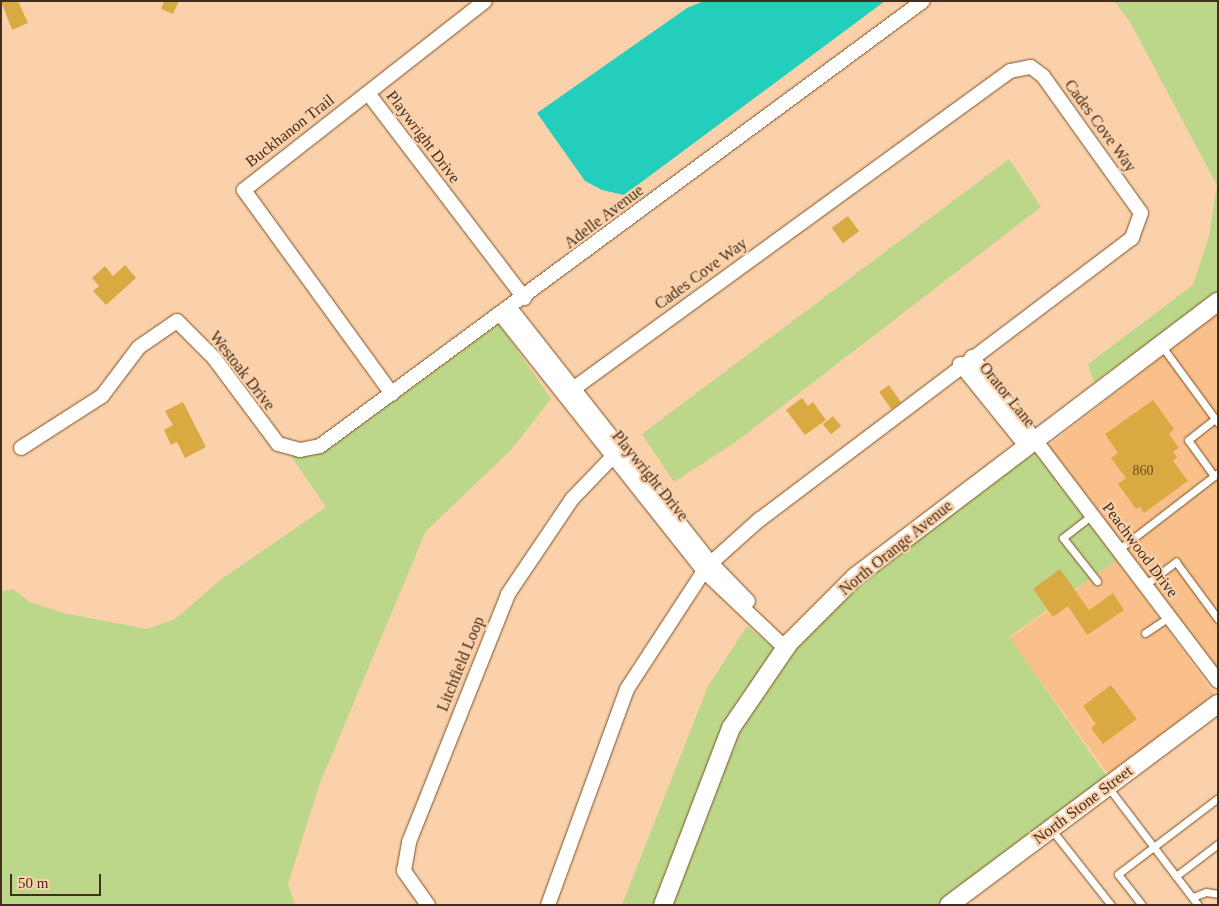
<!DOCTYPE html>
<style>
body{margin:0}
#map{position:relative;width:1219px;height:906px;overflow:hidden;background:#fad1ab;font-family:Georgia,serif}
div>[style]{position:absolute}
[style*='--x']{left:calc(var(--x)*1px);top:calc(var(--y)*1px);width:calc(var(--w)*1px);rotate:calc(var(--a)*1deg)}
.built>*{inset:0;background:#f9c08b;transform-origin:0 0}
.green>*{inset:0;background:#bcd78a}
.water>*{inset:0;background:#23cebc}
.building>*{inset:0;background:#d9aa42;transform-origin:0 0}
.roads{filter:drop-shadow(0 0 1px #7c5022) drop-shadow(0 0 1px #7c5022)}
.service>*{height:7px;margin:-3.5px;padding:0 3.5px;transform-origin:3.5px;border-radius:3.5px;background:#fff}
.minor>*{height:14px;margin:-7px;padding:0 7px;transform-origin:7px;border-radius:7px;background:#fff}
.tertiary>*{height:18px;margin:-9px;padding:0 9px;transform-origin:9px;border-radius:9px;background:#fff}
span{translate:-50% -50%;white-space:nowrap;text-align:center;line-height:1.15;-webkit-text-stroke:4.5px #fad1ab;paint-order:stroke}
.number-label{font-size:14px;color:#684d25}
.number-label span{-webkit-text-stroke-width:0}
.street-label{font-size:16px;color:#422e1b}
.frame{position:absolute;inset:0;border:2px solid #422e1b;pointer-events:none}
.scale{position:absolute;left:10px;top:874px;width:91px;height:22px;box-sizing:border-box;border:2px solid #422e1b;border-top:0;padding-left:6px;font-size:15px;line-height:18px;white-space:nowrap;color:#422e1b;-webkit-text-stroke:4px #fad1ab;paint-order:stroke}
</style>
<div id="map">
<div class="built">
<div style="clip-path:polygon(1218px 312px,1218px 670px,1048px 446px)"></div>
<div style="left:1117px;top:560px;width:170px;height:133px;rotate:54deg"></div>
</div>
<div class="green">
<div style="clip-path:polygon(1114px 1px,1218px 1px,1218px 293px,1094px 382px,1088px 364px,1193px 285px,1209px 236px,1217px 185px,1130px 22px)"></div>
<div style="clip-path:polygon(1009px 159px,1041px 207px,737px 441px,674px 482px,642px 434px)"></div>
<div style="clip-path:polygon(499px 324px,551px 399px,511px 450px,426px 531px,320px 783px,288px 884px,295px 905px,1px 905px,1px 591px,13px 589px,30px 602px,63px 613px,147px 629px,175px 619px,219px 581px,326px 507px,291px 456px,305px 457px,324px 451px)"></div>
<div style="clip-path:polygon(1033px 450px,1117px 560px,1009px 637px,1108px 778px,938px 905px,670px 905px,737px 730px,790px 652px,859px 582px)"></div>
<div style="clip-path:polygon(747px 626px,776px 649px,725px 725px,694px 797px,656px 905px,622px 905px,708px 686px)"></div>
</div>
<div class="water">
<div style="clip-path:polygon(704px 1px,885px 1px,624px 195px,602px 190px,585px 181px,537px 113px,687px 8px)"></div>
</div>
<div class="building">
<div style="clip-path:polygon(1px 1px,18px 1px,28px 23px,12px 30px)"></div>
<div style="clip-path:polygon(164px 1px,179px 1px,173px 14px,161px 9px)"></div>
<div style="left:848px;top:216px;width:19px;height:20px;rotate:54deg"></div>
<div style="clip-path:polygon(125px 265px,136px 278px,106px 305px,93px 291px,99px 286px,92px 278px,105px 266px,113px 276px)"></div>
<div style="left:889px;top:385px;width:21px;height:12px;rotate:55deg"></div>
<div style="clip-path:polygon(802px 398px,808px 406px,813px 402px,826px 420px,805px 435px,786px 410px)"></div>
<div style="clip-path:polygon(1153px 400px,1174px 429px,1169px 434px,1179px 448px,1173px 452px,1177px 457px,1173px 461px,1188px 481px,1144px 513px,1140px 507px,1136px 509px,1118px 484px,1126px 478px,1111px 458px,1118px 453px,1105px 434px)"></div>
<div style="clip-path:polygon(183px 402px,206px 447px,185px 458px,177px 442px,171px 445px,164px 430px,173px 425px,165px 411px)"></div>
<div style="left:833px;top:416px;width:13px;height:13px;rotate:51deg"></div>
<div style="clip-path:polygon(1060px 569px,1089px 610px,1113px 593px,1124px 610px,1087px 635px,1068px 606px,1053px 617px,1033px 589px)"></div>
<div style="clip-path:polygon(1111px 685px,1137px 719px,1103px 744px,1091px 728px,1096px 724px,1083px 706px)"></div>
</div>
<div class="roads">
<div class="service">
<div style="--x:1161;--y:345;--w:97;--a:53.8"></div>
<div style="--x:1214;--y:476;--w:44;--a:-125.8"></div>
<div style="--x:1188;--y:440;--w:34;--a:-38"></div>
<div style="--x:1092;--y:515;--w:37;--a:142"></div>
<div style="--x:1063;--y:538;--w:55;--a:51.7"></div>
<div style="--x:1118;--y:550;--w:126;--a:-37.6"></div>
<div style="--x:1145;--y:585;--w:39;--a:-37"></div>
<div style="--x:1176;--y:562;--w:71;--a:53.6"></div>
<div style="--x:1145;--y:633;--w:29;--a:-34"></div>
<div style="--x:1108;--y:787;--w:148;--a:52.7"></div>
<div style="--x:1051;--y:829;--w:97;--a:51.7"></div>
<div style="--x:1176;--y:876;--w:53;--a:-37.3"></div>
<div style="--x:1193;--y:897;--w:14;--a:-21"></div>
<div style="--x:1206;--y:892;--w:12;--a:9"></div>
<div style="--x:1142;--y:905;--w:39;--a:-128"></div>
<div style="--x:1118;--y:874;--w:126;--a:-37.2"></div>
</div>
<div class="minor">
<div style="--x:368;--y:93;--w:258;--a:52.7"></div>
<div style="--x:510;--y:308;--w:325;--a:51.8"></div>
<div style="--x:711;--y:563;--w:53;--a:45.8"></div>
<div style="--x:501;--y:315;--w:327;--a:51.6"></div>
<div style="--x:704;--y:571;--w:112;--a:43.5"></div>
<div style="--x:972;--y:357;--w:407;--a:52.8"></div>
<div style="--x:960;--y:364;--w:107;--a:51.1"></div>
<div style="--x:573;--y:389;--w:540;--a:-36.04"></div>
<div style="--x:1010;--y:71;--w:21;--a:-11"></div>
<div style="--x:1031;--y:67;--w:15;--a:37"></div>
<div style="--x:1043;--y:76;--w:168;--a:54.4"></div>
<div style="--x:1141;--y:213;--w:27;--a:110"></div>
<div style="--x:1132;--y:238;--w:466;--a:142.9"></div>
<div style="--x:760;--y:519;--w:66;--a:138.1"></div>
<div style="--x:392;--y:394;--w:252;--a:-126"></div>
<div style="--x:244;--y:190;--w:306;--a:-38.1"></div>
<div style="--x:21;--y:448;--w:96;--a:-32.7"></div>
<div style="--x:102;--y:396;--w:61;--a:-52.9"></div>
<div style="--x:139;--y:347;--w:46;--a:-34.4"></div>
<div style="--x:177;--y:321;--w:52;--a:45"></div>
<div style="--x:214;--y:358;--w:107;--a:53.3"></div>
<div style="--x:278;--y:444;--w:23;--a:15"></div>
<div style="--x:300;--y:450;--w:20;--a:-11"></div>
<div style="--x:320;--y:446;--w:749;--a:-36.43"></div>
<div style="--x:428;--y:905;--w:42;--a:-125.2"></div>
<div style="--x:404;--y:871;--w:29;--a:-80"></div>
<div style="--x:409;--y:842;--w:267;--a:-68.2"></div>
<div style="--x:508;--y:594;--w:115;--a:-56"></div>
<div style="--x:572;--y:499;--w:71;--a:-46.1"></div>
<div style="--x:548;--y:905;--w:230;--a:-69.9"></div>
<div style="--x:627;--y:689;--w:141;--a:-56.9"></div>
</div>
<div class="tertiary">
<div style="--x:663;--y:905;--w:190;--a:-69"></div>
<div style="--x:731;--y:728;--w:103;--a:-55.7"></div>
<div style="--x:789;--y:643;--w:93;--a:-45"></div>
<div style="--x:855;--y:577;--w:456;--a:-37.2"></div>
<div style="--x:949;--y:905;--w:336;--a:-36.8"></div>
</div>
</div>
<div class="number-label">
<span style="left:1143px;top:471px">860</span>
</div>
<div class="street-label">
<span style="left:1100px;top:126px;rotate:54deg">Cades Cove Way</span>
<span style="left:290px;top:131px;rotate:-38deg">Buckhanon Trail</span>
<span style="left:423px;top:137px;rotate:53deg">Playwright Drive</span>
<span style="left:604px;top:217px;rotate:-37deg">Adelle Avenue</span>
<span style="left:701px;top:274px;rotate:-36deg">Cades Cove Way</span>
<span style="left:242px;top:371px;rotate:52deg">Westoak Drive</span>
<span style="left:1007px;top:395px;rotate:51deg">Orator Lane</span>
<span style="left:650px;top:476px;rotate:51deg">Playwright Drive</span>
<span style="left:896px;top:548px;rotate:-39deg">North Orange Avenue</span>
<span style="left:1140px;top:550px;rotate:53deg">Peachwood Drive</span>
<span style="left:461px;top:664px;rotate:-68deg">Litchfield Loop</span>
<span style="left:1083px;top:805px;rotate:-37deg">North Stone Street</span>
</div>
<div class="frame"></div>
<div class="scale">50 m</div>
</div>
